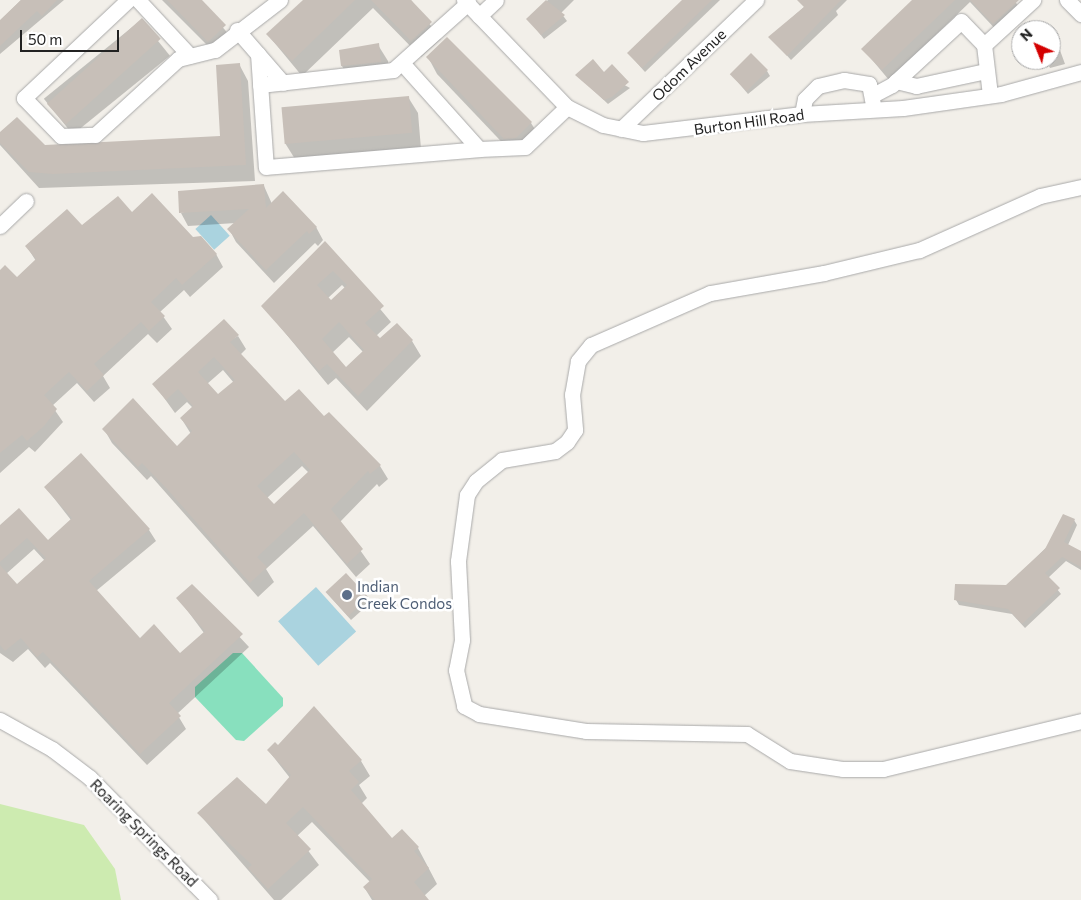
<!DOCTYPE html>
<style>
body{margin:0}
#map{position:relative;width:1081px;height:900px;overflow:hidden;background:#f2efe9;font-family:Commissioner,sans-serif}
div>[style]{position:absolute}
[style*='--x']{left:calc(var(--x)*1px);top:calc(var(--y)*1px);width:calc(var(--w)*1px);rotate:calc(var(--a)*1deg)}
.grass>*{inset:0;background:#cdebb0}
.pitch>*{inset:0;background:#88e0be}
.water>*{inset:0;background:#aad3df;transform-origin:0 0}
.shadow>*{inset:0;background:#0003;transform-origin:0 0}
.building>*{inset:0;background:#c7bfb8;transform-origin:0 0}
.roads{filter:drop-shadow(0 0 1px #a9a9a9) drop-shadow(0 0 1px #a9a9a9)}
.minor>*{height:15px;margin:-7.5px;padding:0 7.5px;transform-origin:7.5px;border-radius:7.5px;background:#fff}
.dots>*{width:14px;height:14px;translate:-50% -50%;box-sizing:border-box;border:2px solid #fff;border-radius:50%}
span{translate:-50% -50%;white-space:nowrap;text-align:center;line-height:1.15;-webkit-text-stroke:5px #fff;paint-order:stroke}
.street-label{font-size:15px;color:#222}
.service-label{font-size:15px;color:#4e5e75}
.left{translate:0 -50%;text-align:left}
.north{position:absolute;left:1011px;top:20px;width:50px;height:50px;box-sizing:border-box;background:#fff;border:1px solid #a7a7a7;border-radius:50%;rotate:316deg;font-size:14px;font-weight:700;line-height:20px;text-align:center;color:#222}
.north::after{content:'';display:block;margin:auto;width:18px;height:22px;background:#d40000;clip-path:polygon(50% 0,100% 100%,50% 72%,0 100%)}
.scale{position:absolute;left:20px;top:30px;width:99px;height:22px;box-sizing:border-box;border:2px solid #222;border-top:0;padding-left:6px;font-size:15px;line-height:18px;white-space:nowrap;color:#222;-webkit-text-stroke:4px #fff;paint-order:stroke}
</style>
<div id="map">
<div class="grass">
<div style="clip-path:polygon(0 804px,84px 825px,115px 869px,121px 900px,0 900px)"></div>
</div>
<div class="pitch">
<div style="clip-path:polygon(233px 653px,242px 653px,283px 698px,283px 706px,244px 741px,236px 740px,195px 697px,195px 687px)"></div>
</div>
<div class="water">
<div style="left:211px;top:215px;width:28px;height:21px;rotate:48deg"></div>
<div style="left:316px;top:587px;width:60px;height:51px;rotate:48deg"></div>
</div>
<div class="shadow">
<div style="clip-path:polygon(21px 0,64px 0,0 54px,0 61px,0 21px)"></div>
<div style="clip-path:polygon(162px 0,200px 0,235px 42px,219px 57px)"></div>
<div style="clip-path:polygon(304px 0,411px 0,441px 39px,421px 57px,373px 8px,302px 76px,268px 35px)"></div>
<div style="clip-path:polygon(548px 0,574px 0,561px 13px,567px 21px,544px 39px,528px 19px)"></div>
<div style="clip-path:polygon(683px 0,720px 0,645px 72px,628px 53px)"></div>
<div style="clip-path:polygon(812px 0,847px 0,836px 11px,838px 15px,791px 60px,770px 37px)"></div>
<div style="clip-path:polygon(913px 0,1014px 0,1023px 13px,1000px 34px,970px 2px,889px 80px,863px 49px)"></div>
<div style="left:141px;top:20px;width:46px;height:125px;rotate:51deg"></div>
<div style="clip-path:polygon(1043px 27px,1044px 30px,1033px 30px)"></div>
<div style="clip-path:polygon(1053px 31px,1065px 64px,1050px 68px,1046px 60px,1051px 60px)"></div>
<div style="clip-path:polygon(447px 39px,531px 123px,541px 139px,514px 155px,437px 74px,428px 57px)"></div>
<div style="clip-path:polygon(378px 45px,388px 61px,389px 78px,351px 82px,342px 66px,340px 51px)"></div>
<div style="clip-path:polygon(239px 64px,248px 81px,255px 181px,39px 188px,0 145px,0 134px,44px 147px,222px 137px)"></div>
<div style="clip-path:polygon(767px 71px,770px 76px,748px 94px,731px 74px)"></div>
<div style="clip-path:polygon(604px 74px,630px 88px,608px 104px,577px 75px)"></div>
<div style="clip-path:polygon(408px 97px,418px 113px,421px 149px,295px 159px,285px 143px)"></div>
<div style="clip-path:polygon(264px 186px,272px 204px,316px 227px,323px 240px,318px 246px,315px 243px,274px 283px,236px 242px,229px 229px,236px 223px,188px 226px,181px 213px)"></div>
<div style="clip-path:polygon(132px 214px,192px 238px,216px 254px,223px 267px,190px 297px,184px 290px,160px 312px,172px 329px,157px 343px,148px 334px,103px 376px,110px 388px,94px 402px,77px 383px,52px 406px,63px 422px,35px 452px,29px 447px,0 473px,0 271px,17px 279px,36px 261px,27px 247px)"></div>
<div style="clip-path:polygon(evenodd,325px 243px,391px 322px,376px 336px,380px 340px,412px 341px,421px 356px,367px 411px,336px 378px,328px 385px,263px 306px,325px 243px,342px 285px,345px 288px,330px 302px,328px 298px,342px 285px,325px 243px,349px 337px,363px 352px,346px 368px,332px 353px,349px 337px)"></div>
<div style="clip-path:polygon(evenodd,238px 336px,246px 349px,240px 355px,285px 403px,324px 418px,380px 466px,388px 479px,379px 487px,377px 484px,340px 522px,370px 564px,356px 577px,313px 526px,266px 569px,274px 582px,258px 597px,151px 476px,147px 480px,112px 443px,104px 429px,177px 447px,191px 434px,181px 418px,193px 408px,187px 402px,175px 413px,154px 384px,238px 336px,223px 370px,234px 383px,218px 396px,207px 384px,223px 370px,238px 336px,302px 466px,309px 473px,274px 506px,267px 498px,302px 466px)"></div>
<div style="clip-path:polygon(evenodd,46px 488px,149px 530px,156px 541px,96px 591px,139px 639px,180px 655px,204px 633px,178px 598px,192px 586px,249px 647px,177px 714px,186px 729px,147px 765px,50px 663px,45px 668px,28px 649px,13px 662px,0 653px,0 527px,48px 542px,71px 520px,46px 488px,34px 549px,45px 561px,17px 586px,6px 574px,34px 549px)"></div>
<div style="clip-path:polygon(1074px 520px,1077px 525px,1068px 545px,1081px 553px,1081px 570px,1066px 561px,1048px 578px,1061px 594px,1025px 628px,1012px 614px,959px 605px,956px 600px,1006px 587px)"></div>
<div style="clip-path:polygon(327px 593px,367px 597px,370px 603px,351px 620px)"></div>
<div style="clip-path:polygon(278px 747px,361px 761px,370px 776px,359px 785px,367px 798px,361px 804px,392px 840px,402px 830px,418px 848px,437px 884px,424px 896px,428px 900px,372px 900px,364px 887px,370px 882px,312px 822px,297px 836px,319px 865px,281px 900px,274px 900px,199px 814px,266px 806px,290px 778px,268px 750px)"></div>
</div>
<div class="building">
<div style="clip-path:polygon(21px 0,57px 0,42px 16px,37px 11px,0 46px,0 20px)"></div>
<div style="clip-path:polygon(167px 0,202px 0,226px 25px,208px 42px)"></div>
<div style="clip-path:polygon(303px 0,355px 0,292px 61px,266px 34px)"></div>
<div style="clip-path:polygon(371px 0,411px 0,432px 22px,411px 41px)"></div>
<div style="clip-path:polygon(546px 0,565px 15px,541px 35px,526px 19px)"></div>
<div style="clip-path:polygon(682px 0,712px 0,642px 68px,627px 53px)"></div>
<div style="clip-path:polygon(797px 0,841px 0,787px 56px,768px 37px,804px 7px)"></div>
<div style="clip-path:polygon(912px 0,955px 0,882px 70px,861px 49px)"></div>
<div style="clip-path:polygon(970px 0,1019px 0,993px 24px)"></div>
<div style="left:142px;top:18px;width:28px;height:128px;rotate:48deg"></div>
<div style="clip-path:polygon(447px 37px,532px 122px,516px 138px,504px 139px,426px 57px)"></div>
<div style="clip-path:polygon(379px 43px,381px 62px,341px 66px,339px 50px)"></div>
<div style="left:751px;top:53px;width:24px;height:30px;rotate:45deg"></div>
<div style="clip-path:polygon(593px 59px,604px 72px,612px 64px,629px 82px,612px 97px,604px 100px,575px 75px)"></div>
<div style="clip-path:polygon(240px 63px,246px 165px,53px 174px,29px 172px,0 143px,0 132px,17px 117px,45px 145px,220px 136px,216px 65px)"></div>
<div style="left:409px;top:96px;width:37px;height:128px;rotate:85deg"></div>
<div style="clip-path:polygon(264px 184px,266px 208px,283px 191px,317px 227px,309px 234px,307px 231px,266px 270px,227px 229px,249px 209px,179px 213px,178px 191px)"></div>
<div style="clip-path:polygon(152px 193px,193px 237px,201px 236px,217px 254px,182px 285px,176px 278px,151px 302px,165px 316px,149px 331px,141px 322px,94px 364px,104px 375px,87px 391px,69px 372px,44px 395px,57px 409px,44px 426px,27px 441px,22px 435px,0 453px,0 270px,5px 265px,17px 277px,36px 259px,25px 246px,67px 209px,82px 225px,118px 196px,132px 212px)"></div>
<div style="clip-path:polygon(evenodd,325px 241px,384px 306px,365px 323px,380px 338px,397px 323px,413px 340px,358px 396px,327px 364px,319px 371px,261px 306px,325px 241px,333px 271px,347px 285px,331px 300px,317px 285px,333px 271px,325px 241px,339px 322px,364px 350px,346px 367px,322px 339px,339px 322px)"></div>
<div style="clip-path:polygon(evenodd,224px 319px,239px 335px,230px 342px,285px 401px,299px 389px,324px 416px,329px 412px,381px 465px,370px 474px,368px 471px,331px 509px,363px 549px,347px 564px,304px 513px,257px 557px,267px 567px,250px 583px,168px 490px,142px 463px,138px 467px,102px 429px,133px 398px,177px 446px,192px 431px,180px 418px,193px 406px,178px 389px,166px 400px,152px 384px,224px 319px,214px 357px,235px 380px,218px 394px,198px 372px,214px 357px,224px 319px,294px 452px,310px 470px,274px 504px,257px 486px,294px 452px)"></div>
<div style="clip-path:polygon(81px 453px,150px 529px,89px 581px,140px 638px,154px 624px,180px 653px,205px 631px,176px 598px,192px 584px,243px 634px,169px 703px,181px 716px,140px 754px,43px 652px,37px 657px,21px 638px,5px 651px,0 645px,0 565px,17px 584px,46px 558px,27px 538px,0 562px,0 525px,19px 508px,48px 540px,72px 518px,44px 487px)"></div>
<div style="clip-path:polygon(1063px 514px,1075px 519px,1064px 542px,1081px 551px,1081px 567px,1062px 557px,1045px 573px,1060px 588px,1022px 624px,1008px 609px,954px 600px,955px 584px,1006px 585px,1045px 549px)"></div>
<div style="left:346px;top:573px;width:33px;height:28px;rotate:47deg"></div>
<div style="clip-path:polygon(314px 706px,362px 760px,349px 771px,359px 782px,351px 790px,392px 838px,402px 829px,419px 847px,414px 851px,429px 868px,414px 882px,429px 900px,375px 900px,363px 887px,372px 879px,303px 807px,286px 823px,311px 849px,268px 889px,248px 868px,252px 865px,197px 813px,237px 777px,266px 804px,291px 775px,267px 750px,275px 742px,278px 745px)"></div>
</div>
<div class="roads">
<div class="minor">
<div style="--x:128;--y:0;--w:143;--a:136.7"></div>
<div style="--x:24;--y:98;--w:53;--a:45.8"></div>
<div style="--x:61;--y:136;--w:34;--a:-2"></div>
<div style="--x:95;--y:135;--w:113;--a:-42.5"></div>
<div style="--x:178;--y:59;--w:38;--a:-14"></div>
<div style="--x:215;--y:50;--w:82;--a:-37.6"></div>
<div style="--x:138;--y:0;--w:76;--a:47.1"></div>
<div style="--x:464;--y:0;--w:149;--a:46.1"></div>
<div style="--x:567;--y:107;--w:40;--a:26.6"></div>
<div style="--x:603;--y:125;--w:41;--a:11.3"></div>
<div style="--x:643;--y:133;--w:160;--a:-6.8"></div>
<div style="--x:802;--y:114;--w:101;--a:-3.4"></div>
<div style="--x:903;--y:108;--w:99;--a:-8.1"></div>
<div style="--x:1001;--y:94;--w:83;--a:-15.4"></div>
<div style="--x:1067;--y:0;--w:20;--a:45"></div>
<div style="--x:479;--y:16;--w:23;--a:-43"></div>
<div style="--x:237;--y:30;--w:70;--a:49"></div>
<div style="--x:258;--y:54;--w:113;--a:86"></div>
<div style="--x:266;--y:167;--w:214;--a:-4.8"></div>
<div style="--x:403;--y:64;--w:114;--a:48.2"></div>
<div style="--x:479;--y:149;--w:46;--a:-2.5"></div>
<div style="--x:525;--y:147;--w:58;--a:-43.6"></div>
<div style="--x:896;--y:81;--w:21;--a:14"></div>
<div style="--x:916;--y:86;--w:72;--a:-12.1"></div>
<div style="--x:260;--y:85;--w:134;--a:-6.4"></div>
<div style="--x:393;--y:70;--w:101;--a:-41.8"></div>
<div style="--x:873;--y:95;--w:21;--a:-28"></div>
<div style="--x:892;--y:85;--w:94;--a:-42.8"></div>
<div style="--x:961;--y:21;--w:33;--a:46"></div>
<div style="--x:990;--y:95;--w:50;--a:-96.8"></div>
<div style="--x:984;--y:45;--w:67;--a:-42.6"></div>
<div style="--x:802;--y:114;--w:15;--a:-79"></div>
<div style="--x:805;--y:99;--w:18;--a:-45"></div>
<div style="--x:818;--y:86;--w:27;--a:-13"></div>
<div style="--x:844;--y:80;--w:25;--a:9"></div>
<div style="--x:869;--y:84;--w:20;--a:79"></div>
<div style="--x:621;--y:129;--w:187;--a:-43.7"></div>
<div style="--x:1081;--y:187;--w:42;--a:167.6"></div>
<div style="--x:1040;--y:196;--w:133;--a:155.9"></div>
<div style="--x:919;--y:250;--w:98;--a:166.4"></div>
<div style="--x:824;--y:273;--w:116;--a:170"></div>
<div style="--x:710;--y:293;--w:130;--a:156.4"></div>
<div style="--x:591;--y:345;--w:21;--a:129"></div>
<div style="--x:578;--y:361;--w:34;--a:100"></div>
<div style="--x:572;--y:394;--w:36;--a:85"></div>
<div style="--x:575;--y:430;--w:14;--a:124"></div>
<div style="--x:567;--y:442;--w:15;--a:143"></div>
<div style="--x:555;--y:451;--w:54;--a:170.4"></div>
<div style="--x:502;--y:460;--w:33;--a:141"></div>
<div style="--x:476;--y:481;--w:17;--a:123"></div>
<div style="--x:467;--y:495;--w:67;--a:97.8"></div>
<div style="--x:458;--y:561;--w:79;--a:87.1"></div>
<div style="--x:462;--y:640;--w:31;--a:101"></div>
<div style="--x:456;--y:670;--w:37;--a:77"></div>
<div style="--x:464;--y:706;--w:17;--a:28"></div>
<div style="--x:479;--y:714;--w:108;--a:9"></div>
<div style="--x:586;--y:731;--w:161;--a:1.1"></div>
<div style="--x:747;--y:734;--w:51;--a:32.1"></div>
<div style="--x:790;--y:761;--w:54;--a:8.6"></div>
<div style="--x:843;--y:769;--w:40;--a:0"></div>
<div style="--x:883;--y:769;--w:204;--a:-13.6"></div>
<div style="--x:0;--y:226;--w:36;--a:-44"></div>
<div style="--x:0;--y:720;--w:60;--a:29.1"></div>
<div style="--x:52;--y:749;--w:48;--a:37.3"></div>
<div style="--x:90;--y:778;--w:171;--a:45.5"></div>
</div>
</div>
<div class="dots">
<div style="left:347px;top:595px;background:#5c6f8a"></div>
</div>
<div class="street-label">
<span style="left:689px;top:65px;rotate:-44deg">Odom Avenue</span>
<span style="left:749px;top:122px;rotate:-8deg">Burton Hill Road</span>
<span style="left:144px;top:833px;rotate:45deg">Roaring Springs Road</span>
</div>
<div class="service-label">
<span class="left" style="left:357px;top:595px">Indian<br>Creek Condos</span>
</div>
<div class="north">N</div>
<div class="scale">50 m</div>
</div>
